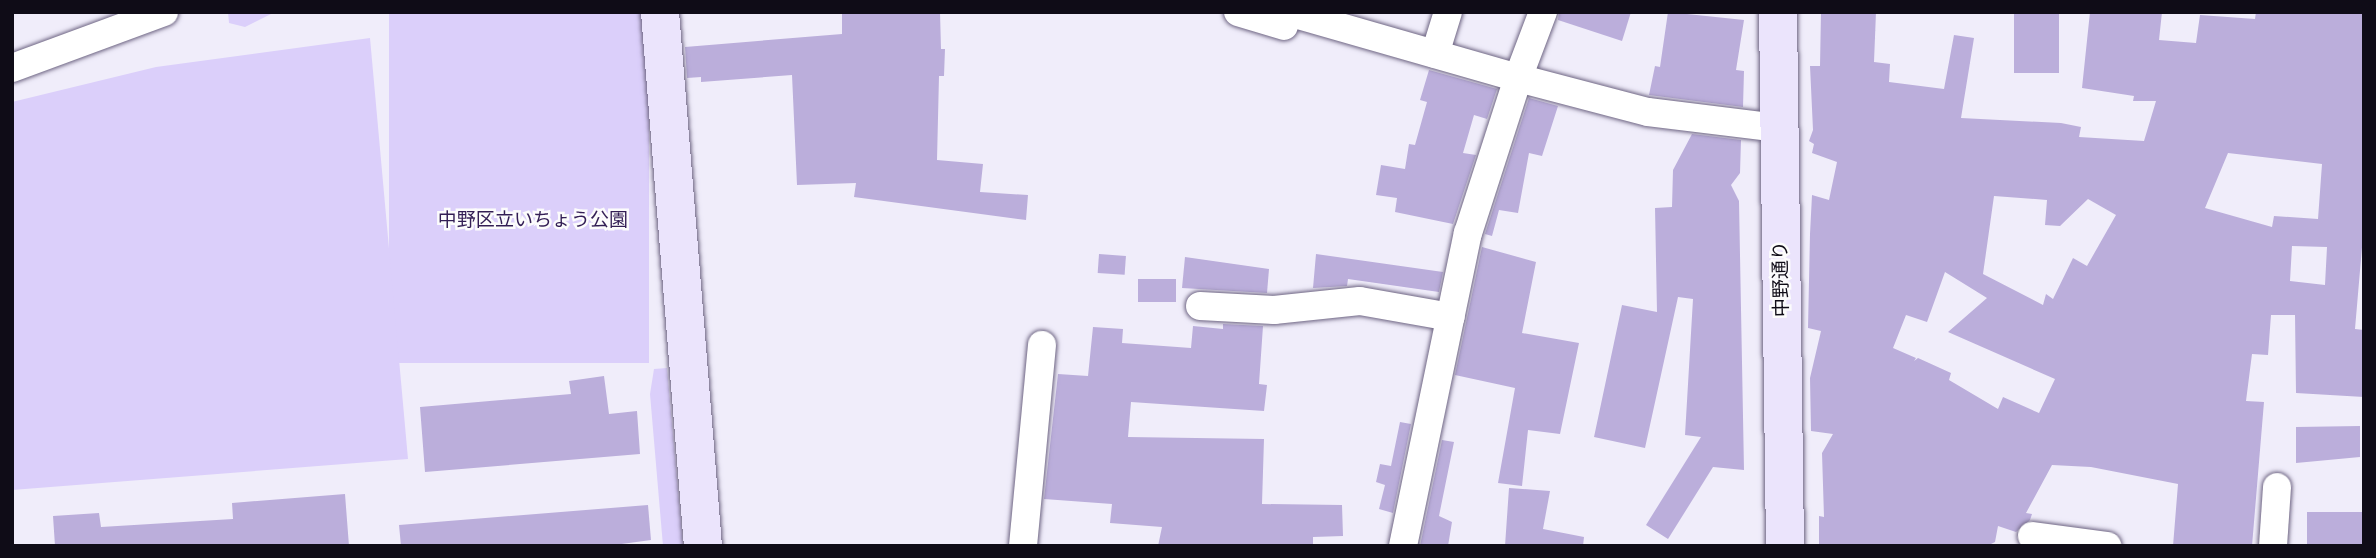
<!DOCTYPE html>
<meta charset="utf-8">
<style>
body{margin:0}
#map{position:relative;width:2376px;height:558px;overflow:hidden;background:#f0edfa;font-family:"Sofia Sans Condensed","Noto Sans JP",sans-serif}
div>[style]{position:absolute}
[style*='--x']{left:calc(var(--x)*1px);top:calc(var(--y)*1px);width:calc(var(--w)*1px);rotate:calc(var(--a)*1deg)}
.green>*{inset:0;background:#dbcffa;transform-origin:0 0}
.building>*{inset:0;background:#bbaedb;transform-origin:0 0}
.roads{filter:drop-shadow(0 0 2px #6e6583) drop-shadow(0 0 2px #6e6583)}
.street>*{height:28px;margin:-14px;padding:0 14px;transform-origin:14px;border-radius:14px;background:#fff}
.secondary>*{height:38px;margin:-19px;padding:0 19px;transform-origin:19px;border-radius:19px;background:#ebe4fc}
span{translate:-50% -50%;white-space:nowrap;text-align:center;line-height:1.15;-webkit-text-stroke:5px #fcfcfc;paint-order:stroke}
.park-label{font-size:19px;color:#331e55}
.street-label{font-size:19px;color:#0f0c17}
.frame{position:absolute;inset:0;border:14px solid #0f0c17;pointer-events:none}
</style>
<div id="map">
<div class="green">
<div style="clip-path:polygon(228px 12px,275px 12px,245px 27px,229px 23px)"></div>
<div style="left:389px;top:12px;width:260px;height:351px"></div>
<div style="clip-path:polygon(370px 38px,408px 459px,12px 490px,12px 102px,156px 67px)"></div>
<div style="clip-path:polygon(667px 368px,683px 546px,663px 546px,650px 394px,654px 369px)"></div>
</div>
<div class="building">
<div style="clip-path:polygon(842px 12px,940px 12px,941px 49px,945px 49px,944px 76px,939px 76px,937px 160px,983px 164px,980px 192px,1028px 195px,1026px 220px,854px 197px,856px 183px,797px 185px,792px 75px,701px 82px,701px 77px,687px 78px,685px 47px,842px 34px)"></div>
<div style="clip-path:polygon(1559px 12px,1631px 12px,1622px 41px,1558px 20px)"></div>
<div style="clip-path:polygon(1668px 12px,1744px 20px,1736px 70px,1744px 71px,1743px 107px,1649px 95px,1655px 66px,1660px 67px)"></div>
<div style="clip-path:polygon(evenodd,1821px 12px,1876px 12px,1874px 62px,1890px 64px,1889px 82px,1944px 89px,1954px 35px,1974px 38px,1961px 118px,2061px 123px,2081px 127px,2079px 137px,2144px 141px,2156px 101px,2133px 101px,2134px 96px,2082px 88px,2090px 12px,2162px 12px,2159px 40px,2196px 43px,2200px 15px,2255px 19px,2256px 12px,2364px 12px,2364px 224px,2355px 329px,2364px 330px,2364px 397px,2296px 393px,2295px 315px,2271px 315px,2268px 355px,2252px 354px,2246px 401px,2264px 402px,2252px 546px,2173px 546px,2178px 484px,2091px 467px,2052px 465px,2026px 513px,2032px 514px,2030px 520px,2016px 532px,1998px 526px,1995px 542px,1987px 546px,1819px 546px,1819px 516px,1824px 517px,1822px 453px,1833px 434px,1811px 431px,1810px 378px,1821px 331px,1808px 328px,1810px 234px,1812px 195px,1829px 200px,1837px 162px,1812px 153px,1814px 144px,1809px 141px,1813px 130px,1810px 66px,1820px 66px,1821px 12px,2228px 153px,2322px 164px,2318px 219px,2274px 216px,2272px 227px,2205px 208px,2228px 153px,1821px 12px,1994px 196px,2047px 200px,2045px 225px,2060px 226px,2088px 199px,2116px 215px,2087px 266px,2073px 258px,2053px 299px,2046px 294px,2043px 305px,1983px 274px,1994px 196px,1821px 12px,2292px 246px,2327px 247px,2325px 285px,2290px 281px,2292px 246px,1821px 12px,1945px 272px,1987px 298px,1948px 332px,2055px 379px,2039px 413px,2003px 397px,1998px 409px,1949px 380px,1951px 373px,1918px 358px,1914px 361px,1916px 358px,1893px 348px,1906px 315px,1927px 322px,1945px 272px)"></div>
<div style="left:2014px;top:12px;width:45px;height:61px"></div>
<div style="clip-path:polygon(1429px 70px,1497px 89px,1487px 119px,1474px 115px,1463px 153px,1476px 155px,1453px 224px,1395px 212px,1397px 198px,1376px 195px,1381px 165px,1405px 169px,1409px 144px,1415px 145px,1427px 102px,1420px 100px)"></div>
<div style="clip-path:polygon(1529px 98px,1558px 106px,1542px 156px,1529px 153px,1518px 213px,1499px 210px,1492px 236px,1485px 234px)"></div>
<div style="clip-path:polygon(1692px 134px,1741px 140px,1740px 173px,1731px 185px,1739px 201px,1744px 470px,1713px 467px,1668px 539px,1646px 525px,1701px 437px,1685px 435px,1693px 299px,1678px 297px,1645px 448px,1594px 437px,1622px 305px,1657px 312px,1655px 208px,1672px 207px,1673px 170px)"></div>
<div style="clip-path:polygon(1482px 247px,1536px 262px,1522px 333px,1579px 343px,1560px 434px,1528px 430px,1522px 486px,1498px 483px,1515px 388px,1455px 375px)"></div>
<div style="left:1099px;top:254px;width:27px;height:19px;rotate:4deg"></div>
<div style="clip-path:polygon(1316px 254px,1443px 272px,1439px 292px,1348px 279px,1347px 286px,1313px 288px)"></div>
<div style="clip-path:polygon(1185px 257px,1269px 269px,1267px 293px,1182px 288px)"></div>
<div style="left:1138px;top:279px;width:38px;height:23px"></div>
<div style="clip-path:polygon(1223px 324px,1263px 326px,1259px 384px,1267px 385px,1264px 411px,1131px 402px,1128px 437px,1264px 439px,1262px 504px,1342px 505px,1343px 536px,1313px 537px,1313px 546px,1158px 546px,1162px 527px,1110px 523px,1112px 504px,1044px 499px,1058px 374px,1088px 376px,1093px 327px,1123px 329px,1122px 343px,1191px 348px,1193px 326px,1223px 329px)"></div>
<div style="clip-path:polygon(604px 376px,609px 414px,637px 411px,640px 454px,425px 472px,420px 407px,571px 394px,569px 381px)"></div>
<div style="clip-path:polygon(1400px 422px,1411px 424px,1393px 513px,1379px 509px,1385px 485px,1376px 482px,1380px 464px,1391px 466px)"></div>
<div style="clip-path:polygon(2360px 426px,2360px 457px,2296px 463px,2296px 427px)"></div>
<div style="clip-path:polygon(1442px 440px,1454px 442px,1439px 516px,1452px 522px,1448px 546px,1420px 546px)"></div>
<div style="clip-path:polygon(1509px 488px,1550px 491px,1543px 529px,1584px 537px,1583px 546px,1505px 546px)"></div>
<div style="clip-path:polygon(345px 494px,349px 546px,55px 546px,53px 516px,99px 513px,101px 527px,233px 519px,232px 503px)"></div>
<div style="clip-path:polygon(648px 505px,651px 540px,607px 546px,401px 546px,399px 525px)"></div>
<div style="left:2307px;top:512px;width:57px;height:35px"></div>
</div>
<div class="roads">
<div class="street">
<div style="--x:1238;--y:12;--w:48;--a:16.9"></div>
<div style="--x:1288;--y:12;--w:239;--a:16"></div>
<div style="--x:1518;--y:78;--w:71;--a:-69.3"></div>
<div style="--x:1435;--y:54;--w:44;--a:-72.8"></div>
<div style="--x:12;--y:68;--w:162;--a:-20.2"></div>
<div style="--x:1200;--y:306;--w:74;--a:3.1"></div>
<div style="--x:1274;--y:310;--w:86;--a:-6"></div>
<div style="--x:1360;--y:301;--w:92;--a:10"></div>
<div style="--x:2032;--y:536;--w:76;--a:7.6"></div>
<div style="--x:1023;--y:546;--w:202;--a:-84.6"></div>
<div style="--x:1403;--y:546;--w:320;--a:-78.3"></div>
<div style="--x:1468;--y:233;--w:163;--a:-72.1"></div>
<div style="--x:1518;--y:78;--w:134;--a:14.7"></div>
<div style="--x:1648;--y:112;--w:132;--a:7"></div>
<div style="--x:2273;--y:546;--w:59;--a:-86.1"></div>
</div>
<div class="secondary">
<div style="--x:660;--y:12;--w:536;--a:85.4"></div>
<div style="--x:1778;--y:12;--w:534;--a:89.25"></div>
</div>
</div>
<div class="park-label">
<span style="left:533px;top:221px">中野区立いちょう公園</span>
</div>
<div class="street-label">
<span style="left:1782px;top:279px;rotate:-91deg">中野通り</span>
</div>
<div class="frame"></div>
</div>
